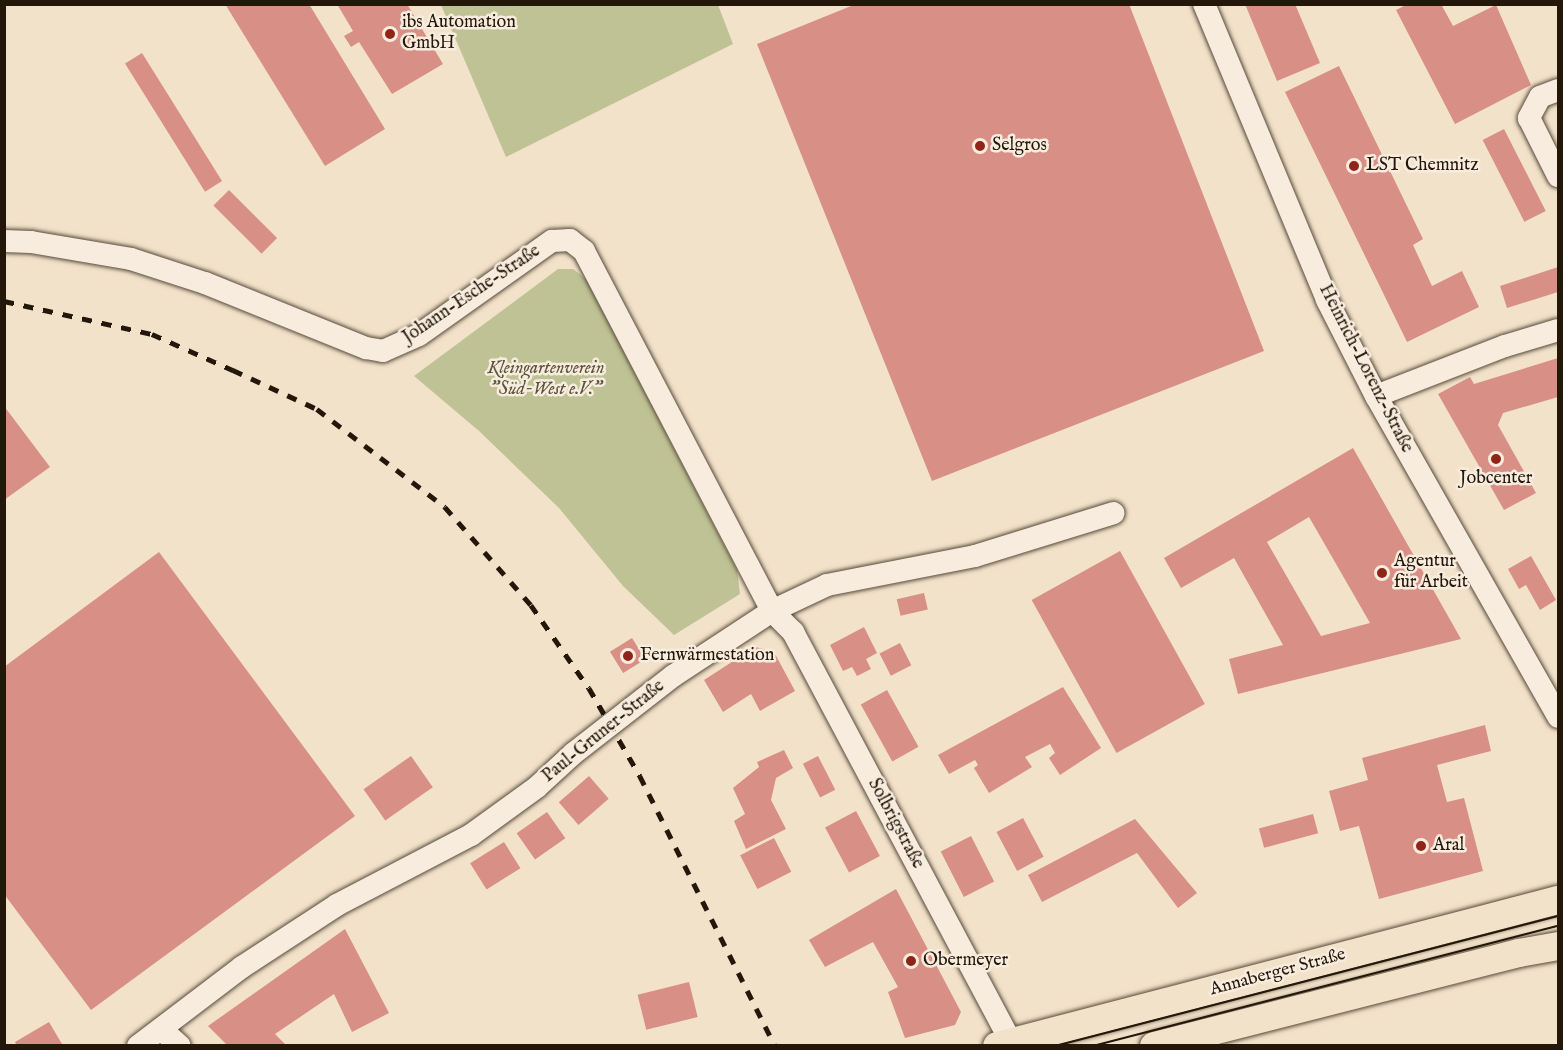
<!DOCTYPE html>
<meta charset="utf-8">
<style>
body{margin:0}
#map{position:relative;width:1563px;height:1050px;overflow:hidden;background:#f3e2ca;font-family:"IM FELL English",serif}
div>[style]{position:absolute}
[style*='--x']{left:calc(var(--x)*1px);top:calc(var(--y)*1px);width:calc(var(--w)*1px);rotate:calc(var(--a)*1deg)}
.green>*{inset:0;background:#bfc294}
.building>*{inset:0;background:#d88f86;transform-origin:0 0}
.roads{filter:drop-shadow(0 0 2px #574a3a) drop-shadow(0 0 2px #574a3a)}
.minor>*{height:22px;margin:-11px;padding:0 11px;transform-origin:11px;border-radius:11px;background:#f7ecdd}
.major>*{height:28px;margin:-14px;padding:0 14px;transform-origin:14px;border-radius:14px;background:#f3e2ca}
.tram>*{height:1.5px;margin:-0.75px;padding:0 0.75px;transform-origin:0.75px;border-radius:0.75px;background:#23170a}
.rail>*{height:4.5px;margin-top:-2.25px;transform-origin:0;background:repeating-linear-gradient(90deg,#23170a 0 10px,transparent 0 20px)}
.dots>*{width:16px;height:16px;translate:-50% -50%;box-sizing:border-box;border:3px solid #f7ecdd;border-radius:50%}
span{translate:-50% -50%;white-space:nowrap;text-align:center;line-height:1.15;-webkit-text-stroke:5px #f7ecdd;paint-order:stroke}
.poi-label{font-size:18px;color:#23170a}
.left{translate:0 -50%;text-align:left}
.street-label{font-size:18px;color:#23170a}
.park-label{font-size:18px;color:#5a533a;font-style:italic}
.frame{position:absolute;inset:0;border:6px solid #23170a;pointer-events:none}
</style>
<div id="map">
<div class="green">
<div style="clip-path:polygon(441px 5px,718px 5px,733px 44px,506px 157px)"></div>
<div style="clip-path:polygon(558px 269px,573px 269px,586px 279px,737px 570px,740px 594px,674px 635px,623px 586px,559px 508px,479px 431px,414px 376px)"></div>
</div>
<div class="building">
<div style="clip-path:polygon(225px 4px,309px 4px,385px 129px,325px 166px)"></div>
<div style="clip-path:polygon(337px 4px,407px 4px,443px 64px,392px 94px,359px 42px,351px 47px,344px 36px,353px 31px)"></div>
<div style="clip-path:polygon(856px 4px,1129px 4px,1264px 351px,932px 481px,757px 44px)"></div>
<div style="clip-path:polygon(1245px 4px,1295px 4px,1320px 63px,1277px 81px)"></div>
<div style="clip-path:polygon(1408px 4px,1441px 4px,1453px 26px,1496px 5px,1531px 85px,1455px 124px,1396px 10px)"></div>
<div style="left:142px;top:53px;width:151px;height:20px;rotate:58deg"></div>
<div style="clip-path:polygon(1339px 66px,1423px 239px,1413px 245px,1432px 286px,1462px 271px,1479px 307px,1407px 342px,1285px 92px)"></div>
<div style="left:1504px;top:129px;width:92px;height:24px;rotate:63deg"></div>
<div style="left:229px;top:190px;width:68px;height:22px;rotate:45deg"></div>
<div style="clip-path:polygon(1558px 267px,1558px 292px,1507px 308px,1500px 286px)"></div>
<div style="clip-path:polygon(1558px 358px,1558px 397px,1503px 413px,1498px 425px,1536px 493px,1504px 510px,1438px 394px,1470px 377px,1474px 384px)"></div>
<div style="clip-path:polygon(4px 406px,50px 467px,4px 500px)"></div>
<div style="clip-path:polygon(evenodd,1353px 448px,1461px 639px,1238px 694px,1229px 659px,1283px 645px,1234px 558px,1181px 588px,1164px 558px,1353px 448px,1309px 517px,1370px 623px,1321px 636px,1267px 542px,1309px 517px)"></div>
<div style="left:1120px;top:551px;width:175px;height:101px;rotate:61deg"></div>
<div style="clip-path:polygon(159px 552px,355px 816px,91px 1010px,4px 894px,4px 667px)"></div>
<div style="clip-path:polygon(1531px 556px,1556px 600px,1540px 610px,1526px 585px,1519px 589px,1508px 569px)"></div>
<div style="left:924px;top:593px;width:17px;height:28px;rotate:77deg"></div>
<div style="clip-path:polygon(864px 627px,877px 653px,866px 659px,871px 669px,857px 676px,852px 667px,843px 671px,830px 645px)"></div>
<div style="left:632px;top:638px;width:25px;height:26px;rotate:58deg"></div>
<div style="left:900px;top:643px;width:25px;height:23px;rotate:63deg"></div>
<div style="clip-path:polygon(755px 647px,774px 652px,795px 691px,760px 711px,751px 694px,723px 712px,704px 680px)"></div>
<div style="clip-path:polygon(1063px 687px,1101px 748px,1060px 775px,1049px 758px,1055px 753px,1050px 744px,1025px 757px,1032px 767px,989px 793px,974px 768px,978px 765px,975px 760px,949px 774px,938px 755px)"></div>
<div style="left:887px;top:690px;width:65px;height:30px;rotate:61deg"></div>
<div style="clip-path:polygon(1485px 725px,1491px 751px,1437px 765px,1447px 802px,1464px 798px,1483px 871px,1379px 899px,1359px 826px,1340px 831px,1329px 791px,1368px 780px,1362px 758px)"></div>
<div style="clip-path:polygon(784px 750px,793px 768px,776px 778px,771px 800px,786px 829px,746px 849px,734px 821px,745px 814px,733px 788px,759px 767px,757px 762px)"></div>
<div style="left:411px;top:756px;width:38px;height:58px;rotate:55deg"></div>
<div style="left:818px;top:756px;width:38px;height:17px;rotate:63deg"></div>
<div style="left:589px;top:776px;width:30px;height:40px;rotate:49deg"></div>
<div style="left:856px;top:811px;width:51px;height:35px;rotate:62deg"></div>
<div style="left:547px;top:812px;width:32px;height:37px;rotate:55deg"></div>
<div style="left:1313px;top:814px;width:20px;height:56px;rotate:75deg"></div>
<div style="left:1023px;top:818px;width:44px;height:30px;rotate:62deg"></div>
<div style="clip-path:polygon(1135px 819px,1197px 893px,1178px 908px,1137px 853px,1042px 902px,1028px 875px)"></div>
<div style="left:971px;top:836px;width:51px;height:34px;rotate:63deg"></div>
<div style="left:774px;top:838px;width:38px;height:38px;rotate:63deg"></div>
<div style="left:504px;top:842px;width:31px;height:40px;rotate:58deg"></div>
<div style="clip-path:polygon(896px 889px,961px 1012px,955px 1025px,905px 1038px,888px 992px,898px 987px,873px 942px,825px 967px,809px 940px)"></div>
<div style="clip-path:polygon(345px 929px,389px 1013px,352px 1032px,334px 994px,275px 1034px,287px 1046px,228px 1046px,208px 1026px)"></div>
<div style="left:689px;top:982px;width:36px;height:53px;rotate:76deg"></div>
<div style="clip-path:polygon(49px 1022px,62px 1044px,17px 1046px,15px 1042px)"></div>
</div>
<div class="roads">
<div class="minor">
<div style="--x:1204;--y:4;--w:321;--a:67.4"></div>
<div style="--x:1327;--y:300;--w:108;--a:63"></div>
<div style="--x:1376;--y:396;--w:369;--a:60.4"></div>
<div style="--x:1558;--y:90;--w:19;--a:159"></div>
<div style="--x:1540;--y:97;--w:24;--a:118"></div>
<div style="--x:1529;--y:118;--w:65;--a:63.4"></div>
<div style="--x:4;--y:241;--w:27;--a:2"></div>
<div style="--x:31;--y:242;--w:101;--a:9.6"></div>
<div style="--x:131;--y:259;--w:78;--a:18"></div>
<div style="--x:205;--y:283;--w:174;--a:22"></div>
<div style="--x:366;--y:348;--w:17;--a:10"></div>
<div style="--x:383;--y:351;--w:39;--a:-24"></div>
<div style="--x:419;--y:335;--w:163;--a:-35.3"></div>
<div style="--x:552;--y:241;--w:18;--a:-3"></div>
<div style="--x:570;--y:240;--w:18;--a:38"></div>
<div style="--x:584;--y:251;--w:406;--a:62.4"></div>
<div style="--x:772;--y:611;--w:30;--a:45"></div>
<div style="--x:793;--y:632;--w:464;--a:62"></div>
<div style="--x:1376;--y:396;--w:138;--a:-21.2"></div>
<div style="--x:1505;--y:346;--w:55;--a:-16.8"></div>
<div style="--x:161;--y:1029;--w:25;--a:42"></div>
<div style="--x:138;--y:1046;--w:131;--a:-37.2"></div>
<div style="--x:242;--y:967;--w:113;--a:-33.1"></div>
<div style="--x:337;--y:905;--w:151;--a:-27.6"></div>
<div style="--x:471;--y:835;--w:82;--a:-36"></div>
<div style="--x:537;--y:787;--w:50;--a:-42.6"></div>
<div style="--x:574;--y:753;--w:125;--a:-37.9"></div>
<div style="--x:673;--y:676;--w:118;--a:-33.3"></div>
<div style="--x:772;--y:611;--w:61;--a:-25.3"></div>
<div style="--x:827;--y:585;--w:151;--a:-11.1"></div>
<div style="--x:975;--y:556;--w:145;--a:-17.2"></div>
</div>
<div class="major">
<div style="--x:997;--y:1046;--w:580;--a:-14.59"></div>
<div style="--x:1154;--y:1046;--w:377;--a:-14.3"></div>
<div style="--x:1519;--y:953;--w:40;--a:-10"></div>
</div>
</div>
<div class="tram">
<div style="--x:1055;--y:1046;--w:520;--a:-14.49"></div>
<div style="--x:1093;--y:1046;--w:480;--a:-14.5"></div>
</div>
<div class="rail">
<div style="--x:4;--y:301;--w:152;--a:12.6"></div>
<div style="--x:152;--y:334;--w:89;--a:24"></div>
<div style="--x:233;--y:370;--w:93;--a:24.9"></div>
<div style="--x:317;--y:409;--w:161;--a:37.4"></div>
<div style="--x:445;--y:507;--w:130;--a:48.7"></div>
<div style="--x:531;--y:605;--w:101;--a:55.1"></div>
<div style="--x:589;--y:688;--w:102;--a:59.9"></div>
<div style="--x:640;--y:776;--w:302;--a:63.4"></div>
</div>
<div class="dots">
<div style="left:390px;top:34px;background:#8f2418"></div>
<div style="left:980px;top:146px;background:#8f2418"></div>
<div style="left:1354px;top:166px;background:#8f2418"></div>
<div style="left:1496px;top:459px;background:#8f2418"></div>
<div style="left:1382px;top:573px;background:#8f2418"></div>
<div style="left:628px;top:656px;background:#8f2418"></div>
<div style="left:1421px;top:846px;background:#8f2418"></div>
<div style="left:911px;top:961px;background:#8f2418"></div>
</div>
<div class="poi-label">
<span class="left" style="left:402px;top:34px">ibs Automation<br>GmbH</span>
<span class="left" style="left:992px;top:146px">Selgros</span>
<span class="left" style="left:1366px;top:166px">LST Chemnitz</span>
<span style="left:1496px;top:479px">Jobcenter</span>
<span class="left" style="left:1394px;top:573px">Agentur<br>für Arbeit</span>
<span class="left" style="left:640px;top:656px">Fernwärmestation</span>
<span class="left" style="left:1433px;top:846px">Aral</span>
<span class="left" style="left:923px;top:961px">Obermeyer</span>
</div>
<div class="street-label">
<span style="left:472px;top:295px;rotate:-34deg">Johann-Esche-Straße</span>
<span style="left:1365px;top:369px;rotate:63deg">Heinrich-Lorenz-Straße</span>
<span style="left:604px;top:732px;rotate:-39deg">Paul-Gruner-Straße</span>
<span style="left:895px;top:824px;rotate:62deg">Solbrigstraße</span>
<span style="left:1278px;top:973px;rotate:-15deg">Annaberger Straße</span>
</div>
<div class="park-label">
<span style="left:546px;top:380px">Kleingartenverein<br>"Süd-West e.V."</span>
</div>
<div class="frame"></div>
</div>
